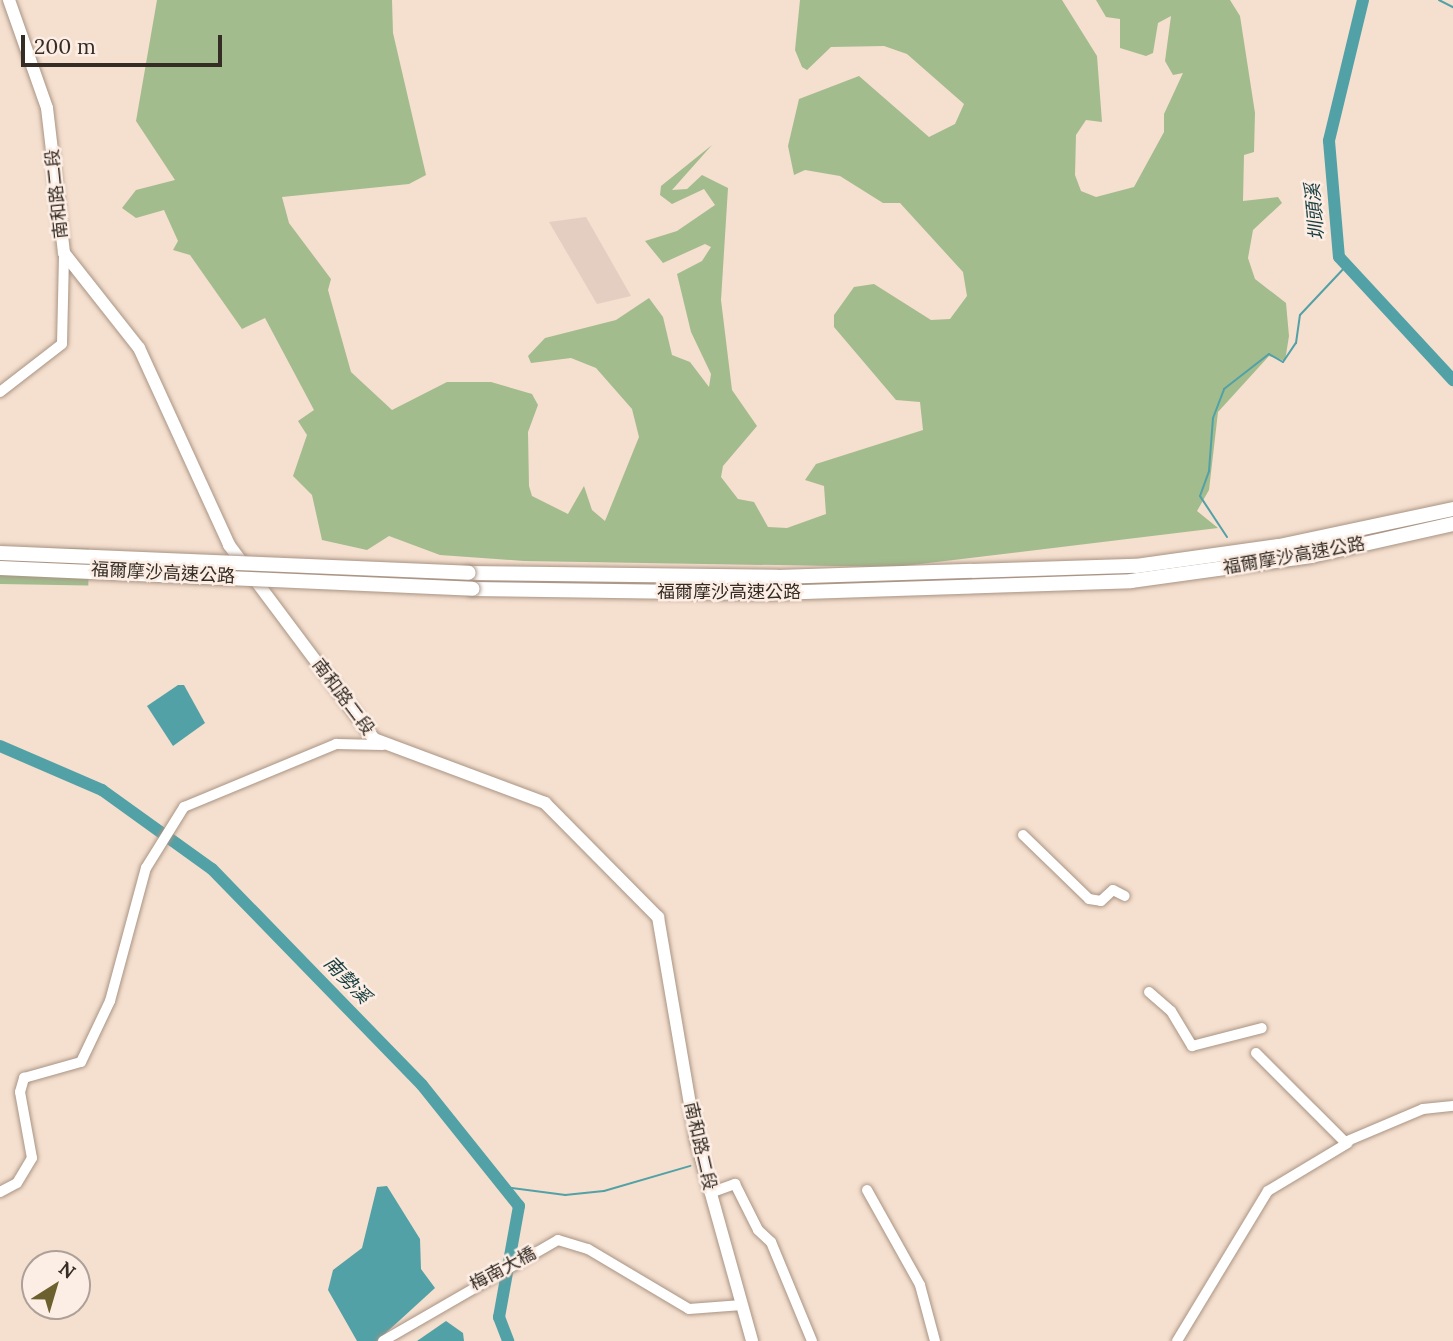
<!DOCTYPE html>
<meta charset="utf-8">
<style>
body{margin:0}
#map{position:relative;width:1453px;height:1341px;overflow:hidden;background:#f5dfce;font-family:Lora,"Noto Sans TC",serif}
div>[style]{position:absolute}
[style*='--x']{left:calc(var(--x)*1px);top:calc(var(--y)*1px);width:calc(var(--w)*1px);rotate:calc(var(--a)*1deg)}
.industrial>*{inset:0;background:#e3cec1}
.green>*{inset:0;background:#a2bc8e;transform-origin:0 0}
.water>*{inset:0;background:#52a1a7}
.stream>*{height:2px;margin:-1px;padding:0 1px;transform-origin:1px;border-radius:1px;background:#52a1a7}
.river>*{height:12px;margin:-6px;padding:0 6px;transform-origin:6px;border-radius:6px;background:#52a1a7}
.roads{filter:drop-shadow(0 0 2px #a99484) drop-shadow(0 0 2px #a99484)}
.minor>*{height:10px;margin:-5px;padding:0 5px;transform-origin:5px;border-radius:5px;background:#fff}
.major>*{height:12px;margin:-6px;padding:0 6px;transform-origin:6px;border-radius:6px;background:#fff}
.highway>*{height:14px;margin:-7px;padding:0 7px;transform-origin:7px;border-radius:7px;background:#fff}
.bridges{filter:drop-shadow(0 0 2px #a99484) drop-shadow(0 0 2px #a99484)}
.highway-bridge>*{height:14px;margin:-7px;padding:0 7px;transform-origin:7px;border-radius:7px;background:#fff}
span{translate:-50% -50%;white-space:nowrap;text-align:center;line-height:1.15;-webkit-text-stroke:5px #fceee4;paint-order:stroke}
.street-label{font-size:18px;color:#352c26}
.water-label{font-size:19px;color:#163c3f;font-style:italic}
.north{position:absolute;left:21px;top:1250px;width:70px;height:70px;box-sizing:border-box;background:#fceee4;border:2px solid #aca098;border-radius:50%;rotate:37deg;font-size:19px;font-weight:700;line-height:28px;text-align:center;color:#352c26}
.north::after{content:'';display:block;margin:auto;width:24px;height:32px;background:#6c612e;clip-path:polygon(50% 0,100% 100%,50% 72%,0 100%)}
.scale{position:absolute;left:21px;top:35px;width:201px;height:32px;box-sizing:border-box;border:4px solid #352c26;border-top:0;padding-left:9px;font-size:21px;line-height:24px;white-space:nowrap;color:#352c26;-webkit-text-stroke:5px #fceee4;paint-order:stroke}
</style>
<div id="map">
<div class="industrial">
<div style="clip-path:polygon(586px 217px,631px 296px,597px 304px,549px 222px)"></div>
</div>
<div class="green">
<div style="clip-path:polygon(157px 0,392px 0,393px 33px,426px 175px,409px 184px,282px 197px,289px 223px,331px 279px,328px 290px,351px 372px,392px 410px,447px 382px,491px 382px,532px 394px,538px 405px,528px 432px,529px 486px,532px 496px,568px 514px,584px 486px,592px 510px,605px 521px,639px 437px,632px 409px,596px 368px,571px 358px,531px 363px,528px 356px,545px 338px,616px 320px,649px 298px,663px 317px,672px 355px,690px 362px,709px 387px,711px 374px,691px 332px,677px 274px,702px 261px,711px 247px,705px 244px,663px 263px,645px 241px,677px 231px,715px 205px,704px 189px,672px 204px,660px 195px,661px 186px,712px 145px,672px 190px,687px 189px,702px 175px,728px 188px,721px 300px,732px 390px,757px 426px,723px 466px,721px 477px,738px 499px,754px 502px,768px 527px,787px 528px,826px 514px,824px 486px,805px 480px,816px 464px,923px 430px,920px 402px,896px 400px,834px 327px,834px 315px,854px 287px,874px 284px,931px 320px,950px 319px,967px 296px,963px 272px,900px 203px,883px 203px,840px 176px,805px 170px,794px 175px,788px 146px,799px 99px,859px 76px,929px 137px,955px 124px,964px 104px,907px 54px,884px 46px,831px 47px,807px 70px,802px 67px,795px 50px,800px 0,1062px 0,1097px 56px,1102px 122px,1086px 120px,1076px 135px,1075px 175px,1081px 191px,1096px 197px,1134px 187px,1164px 132px,1164px 114px,1183px 73px,1173px 75px,1165px 61px,1171px 16px,1158px 23px,1153px 53px,1146px 56px,1120px 48px,1120px 19px,1106px 17px,1096px 0,1230px 0,1240px 16px,1255px 113px,1254px 152px,1244px 155px,1243px 201px,1278px 197px,1282px 203px,1253px 230px,1248px 258px,1255px 279px,1286px 303px,1289px 336px,1285px 361px,1269px 356px,1218px 412px,1209px 490px,1197px 511px,1218px 528px,895px 567px,524px 561px,440px 555px,389px 536px,367px 550px,322px 540px,312px 495px,293px 476px,307px 435px,298px 421px,314px 410px,265px 318px,242px 329px,190px 255px,173px 250px,178px 241px,164px 210px,136px 218px,122px 208px,136px 190px,175px 180px,136px 121px)"></div>
<div style="left:0;top:547px;width:89px;height:37px;rotate:1deg"></div>
</div>
<div class="water">
<div style="clip-path:polygon(178px 685px,184px 685px,205px 723px,173px 746px,147px 706px)"></div>
<div style="clip-path:polygon(387px 1186px,420px 1239px,421px 1269px,435px 1288px,377px 1341px,357px 1341px,328px 1290px,333px 1270px,362px 1248px,377px 1187px)"></div>
<div style="clip-path:polygon(446px 1321px,463px 1333px,464px 1341px,417px 1341px)"></div>
</div>
<div class="stream">
<div style="--x:1439;--y:0;--w:16;--a:27"></div>
<div style="--x:1227;--y:537;--w:49;--a:-123.4"></div>
<div style="--x:1200;--y:496;--w:27;--a:-70"></div>
<div style="--x:1209;--y:471;--w:53;--a:-85.7"></div>
<div style="--x:1213;--y:418;--w:31;--a:-69"></div>
<div style="--x:1224;--y:389;--w:57;--a:-37.9"></div>
<div style="--x:1269;--y:354;--w:16;--a:30"></div>
<div style="--x:1283;--y:362;--w:23;--a:-56"></div>
<div style="--x:1296;--y:343;--w:28;--a:-82"></div>
<div style="--x:1300;--y:315;--w:69;--a:-46.8"></div>
<div style="--x:504;--y:1187;--w:62;--a:7.5"></div>
<div style="--x:565;--y:1195;--w:39;--a:-6"></div>
<div style="--x:604;--y:1191;--w:90;--a:-16.2"></div>
</div>
<div class="river">
<div style="--x:1363;--y:0;--w:145;--a:103.6"></div>
<div style="--x:1329;--y:141;--w:116;--a:85.1"></div>
<div style="--x:1339;--y:257;--w:168;--a:47.2"></div>
<div style="--x:0;--y:746;--w:111;--a:23.3"></div>
<div style="--x:102;--y:790;--w:135;--a:35.7"></div>
<div style="--x:212;--y:869;--w:301;--a:45.8"></div>
<div style="--x:422;--y:1085;--w:155;--a:51.3"></div>
<div style="--x:519;--y:1206;--w:113;--a:100.2"></div>
<div style="--x:499;--y:1317;--w:26;--a:69"></div>
</div>
<div class="roads">
<div class="minor">
<div style="--x:0;--y:392;--w:78;--a:-37.7"></div>
<div style="--x:62;--y:344;--w:91;--a:-88.7"></div>
<div style="--x:1023;--y:835;--w:92;--a:44.1"></div>
<div style="--x:1089;--y:899;--w:12;--a:9"></div>
<div style="--x:1101;--y:901;--w:16;--a:-43"></div>
<div style="--x:1113;--y:890;--w:13;--a:27"></div>
<div style="--x:1149;--y:992;--w:29;--a:41"></div>
<div style="--x:1171;--y:1011;--w:41;--a:59"></div>
<div style="--x:1192;--y:1046;--w:72;--a:-14.4"></div>
<div style="--x:1256;--y:1053;--w:126;--a:45"></div>
<div style="--x:1345;--y:1142;--w:85;--a:-22.9"></div>
<div style="--x:1423;--y:1109;--w:30;--a:-6"></div>
<div style="--x:867;--y:1190;--w:109;--a:60.8"></div>
<div style="--x:920;--y:1285;--w:58;--a:75"></div>
<div style="--x:0;--y:1192;--w:19;--a:-28"></div>
<div style="--x:17;--y:1183;--w:29;--a:-59"></div>
<div style="--x:32;--y:1158;--w:67;--a:-100.3"></div>
<div style="--x:20;--y:1092;--w:15;--a:-74"></div>
<div style="--x:24;--y:1078;--w:59;--a:-15.7"></div>
<div style="--x:81;--y:1062;--w:68;--a:-64.6"></div>
<div style="--x:110;--y:1001;--w:138;--a:-74.9"></div>
<div style="--x:146;--y:868;--w:72;--a:-58.1"></div>
<div style="--x:184;--y:807;--w:165;--a:-22.5"></div>
<div style="--x:336;--y:744;--w:47;--a:1.2"></div>
<div style="--x:710;--y:1193;--w:27;--a:-20"></div>
<div style="--x:735;--y:1184;--w:51;--a:63.4"></div>
<div style="--x:758;--y:1230;--w:18;--a:43"></div>
<div style="--x:771;--y:1242;--w:107;--a:67.5"></div>
<div style="--x:383;--y:1341;--w:202;--a:-30"></div>
<div style="--x:558;--y:1240;--w:31;--a:17"></div>
<div style="--x:588;--y:1249;--w:117;--a:30.7"></div>
<div style="--x:689;--y:1309;--w:53;--a:-4.3"></div>
<div style="--x:1177;--y:1341;--w:175;--a:-58.8"></div>
<div style="--x:1268;--y:1191;--w:93;--a:-31"></div>
</div>
<div class="major">
<div style="--x:9;--y:0;--w:114;--a:70.6"></div>
<div style="--x:47;--y:108;--w:146;--a:83.3"></div>
<div style="--x:64;--y:253;--w:121;--a:51.7"></div>
<div style="--x:139;--y:348;--w:217;--a:65.4"></div>
<div style="--x:229;--y:545;--w:242;--a:53.2"></div>
<div style="--x:374;--y:739;--w:183;--a:20.5"></div>
<div style="--x:545;--y:803;--w:161;--a:45.3"></div>
<div style="--x:658;--y:917;--w:226;--a:80.3"></div>
<div style="--x:696;--y:1140;--w:209;--a:74.4"></div>
</div>
<div class="highway">
<div style="--x:469;--y:573;--w:308;--a:0.7"></div>
<div style="--x:777;--y:577;--w:359;--a:-1.8"></div>
<div style="--x:1136;--y:566;--w:144;--a:-8"></div>
<div style="--x:1279;--y:546;--w:178;--a:-12"></div>
<div style="--x:473;--y:589;--w:301;--a:0.8"></div>
<div style="--x:774;--y:593;--w:357;--a:-1.9"></div>
<div style="--x:1131;--y:581;--w:182;--a:-7.9"></div>
<div style="--x:1311;--y:556;--w:146;--a:-12.7"></div>
</div>
</div>
<div class="bridges">
<div class="highway-bridge">
<div style="--x:0;--y:553;--w:469;--a:2.4"></div>
<div style="--x:0;--y:568;--w:473;--a:2.5"></div>
</div>
</div>
<div class="street-label">
<span style="left:57px;top:194px;rotate:-96deg">南和路二段</span>
<span style="left:1294px;top:556px;rotate:-10deg">福爾摩沙高速公路</span>
<span style="left:163px;top:573px;rotate:3deg">福爾摩沙高速公路</span>
<span style="left:729px;top:592px">福爾摩沙高速公路</span>
<span style="left:343px;top:697px;rotate:53deg">南和路二段</span>
<span style="left:700px;top:1146px;rotate:77deg">南和路二段</span>
<span style="left:503px;top:1269px;rotate:-28deg">梅南大橋</span>
</div>
<div class="water-label">
<span style="left:1315px;top:212px;rotate:-95deg">圳頭溪</span>
<span style="left:347px;top:980px;rotate:46deg">南勢溪</span>
</div>
<div class="north">N</div>
<div class="scale">200 m</div>
</div>
